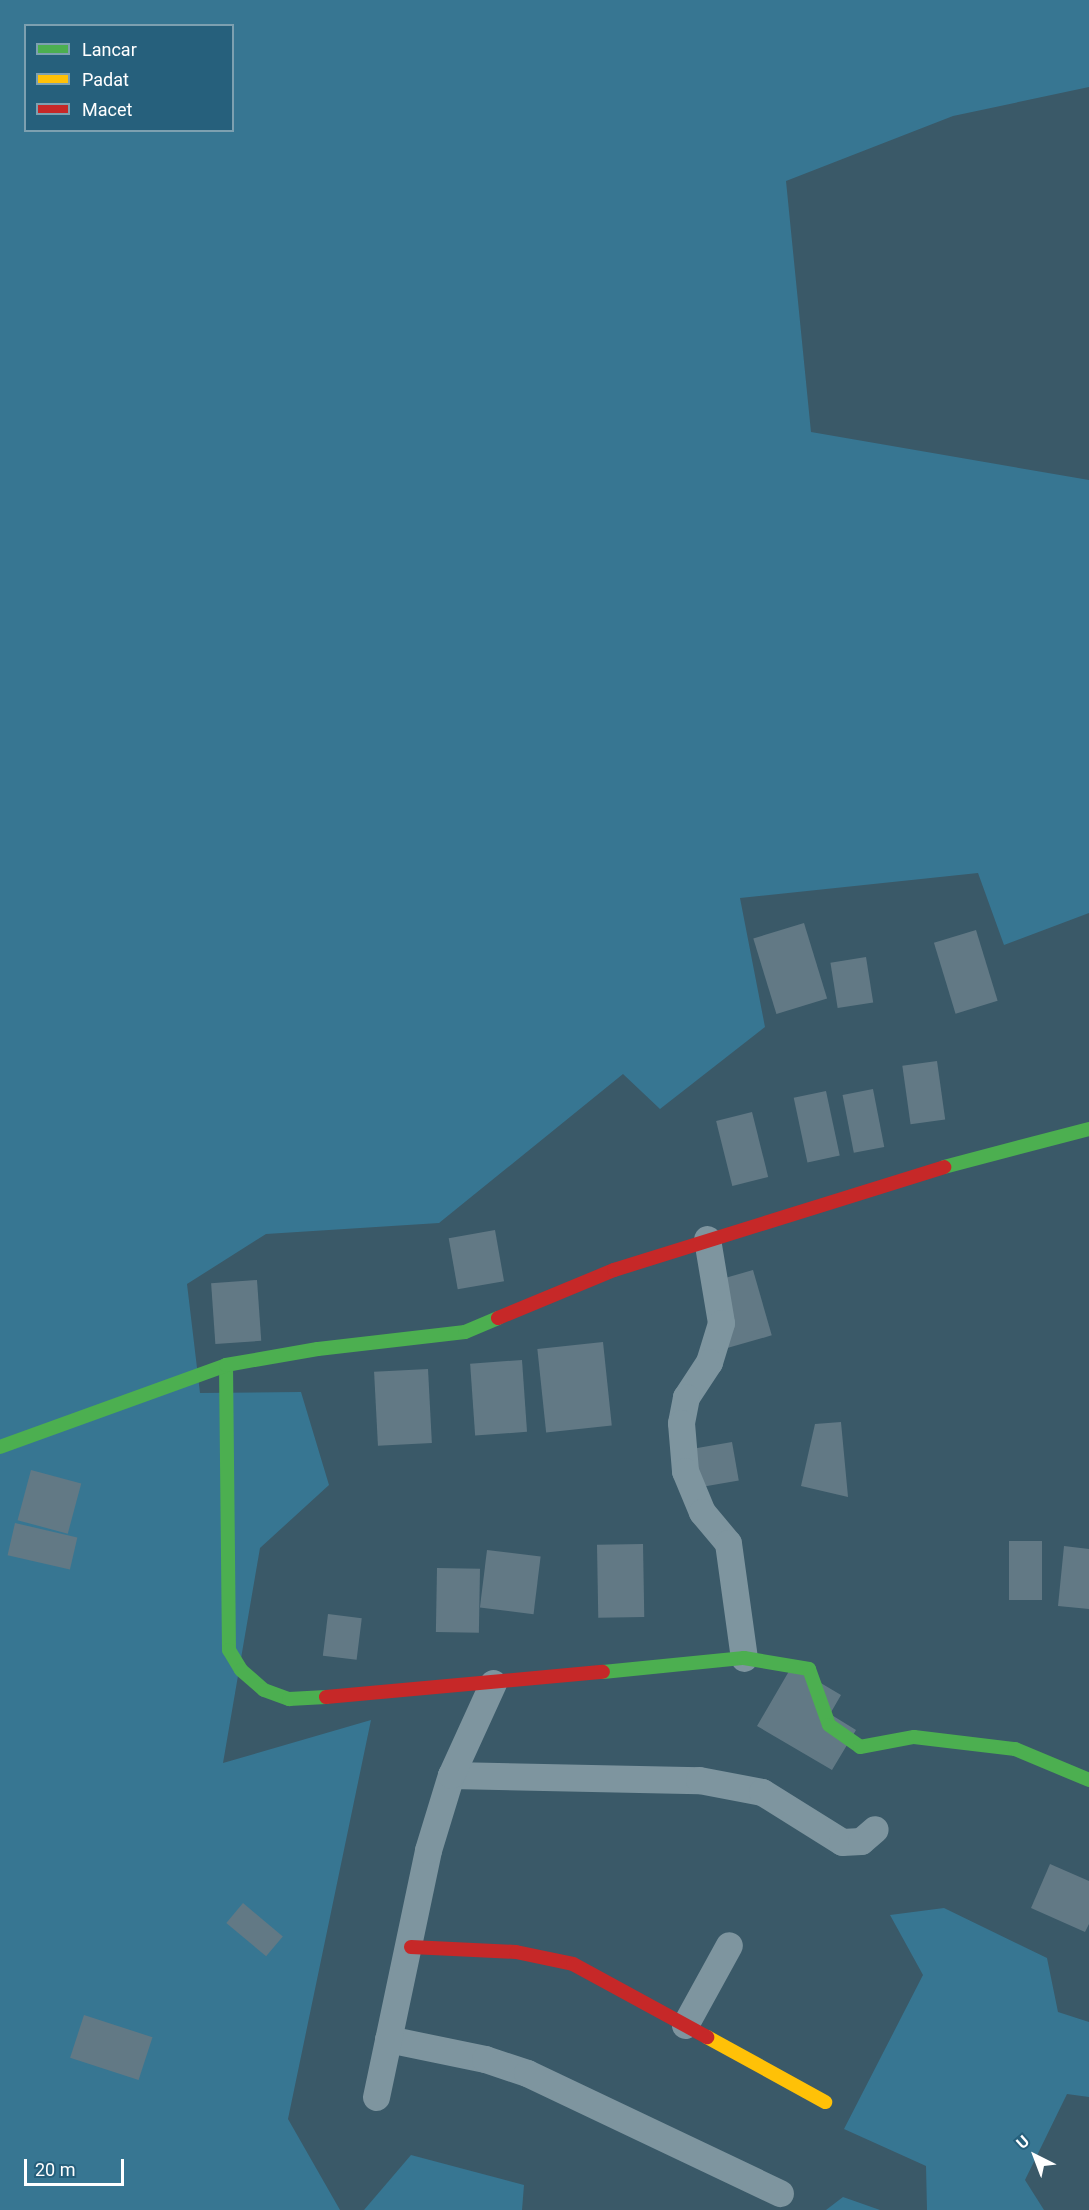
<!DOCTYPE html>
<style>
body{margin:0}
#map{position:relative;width:1089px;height:2210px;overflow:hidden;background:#3a5968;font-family:Roboto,sans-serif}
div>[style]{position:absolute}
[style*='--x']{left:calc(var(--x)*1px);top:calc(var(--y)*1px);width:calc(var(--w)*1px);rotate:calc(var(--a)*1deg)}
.green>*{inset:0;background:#377692}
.building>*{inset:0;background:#627985;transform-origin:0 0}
.street>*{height:27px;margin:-13.5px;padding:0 13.5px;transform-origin:13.5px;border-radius:13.5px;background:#7e959f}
.fast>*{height:14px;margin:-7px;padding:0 7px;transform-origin:7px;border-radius:7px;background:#4caf50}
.slow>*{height:14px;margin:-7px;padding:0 7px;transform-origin:7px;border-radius:7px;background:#ffc107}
.jam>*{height:14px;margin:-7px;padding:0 7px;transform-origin:7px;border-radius:7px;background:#c62828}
span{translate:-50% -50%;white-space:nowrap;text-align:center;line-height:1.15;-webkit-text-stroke:6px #26607c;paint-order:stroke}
.legend{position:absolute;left:24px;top:24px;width:210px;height:108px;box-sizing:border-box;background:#26607c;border:2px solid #7da0b0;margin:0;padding:8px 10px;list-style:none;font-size:18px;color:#fff}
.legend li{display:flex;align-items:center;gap:12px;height:30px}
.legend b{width:30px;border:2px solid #7da0b0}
.north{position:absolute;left:1005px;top:2126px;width:60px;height:60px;-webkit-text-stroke:4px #26607c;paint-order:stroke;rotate:318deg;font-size:16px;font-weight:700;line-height:24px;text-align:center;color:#fff}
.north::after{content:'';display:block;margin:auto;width:21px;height:27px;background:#fff;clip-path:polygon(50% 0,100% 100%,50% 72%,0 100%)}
.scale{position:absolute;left:24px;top:2159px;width:100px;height:27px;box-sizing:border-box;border:3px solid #fff;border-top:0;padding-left:8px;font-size:18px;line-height:21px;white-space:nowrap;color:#fff;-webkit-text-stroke:4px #26607c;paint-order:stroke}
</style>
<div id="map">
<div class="green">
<div style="clip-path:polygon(evenodd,0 0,1089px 0,1089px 87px,953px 116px,786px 181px,811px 432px,1089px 480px,1089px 913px,1004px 945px,978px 873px,740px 898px,765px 1027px,660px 1109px,623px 1074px,439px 1223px,266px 1234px,187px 1284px,200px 1393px,301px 1392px,329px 1485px,260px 1548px,223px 1763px,371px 1720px,288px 2119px,340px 2210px,0 2210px,0 0,26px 26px,232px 26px,232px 130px,26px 130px,26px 26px)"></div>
<div style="clip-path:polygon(944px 1908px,1047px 1958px,1058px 2012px,1089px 2022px,1089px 2097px,1067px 2094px,1025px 2180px,1044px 2210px,927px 2210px,926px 2166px,844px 2129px,923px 1975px,890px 1915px)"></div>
<div style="clip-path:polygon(411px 2155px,524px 2185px,522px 2210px,364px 2210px)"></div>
<div style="clip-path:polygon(843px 2197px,880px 2210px,826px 2210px)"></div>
</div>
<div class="building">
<div style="left:804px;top:923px;width:79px;height:53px;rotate:73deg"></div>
<div style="left:976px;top:930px;width:74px;height:44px;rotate:73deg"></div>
<div style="left:866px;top:957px;width:46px;height:36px;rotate:81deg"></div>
<div style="left:937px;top:1061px;width:59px;height:35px;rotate:82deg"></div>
<div style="left:873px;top:1089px;width:59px;height:31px;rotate:79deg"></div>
<div style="left:826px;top:1091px;width:66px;height:33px;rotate:78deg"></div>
<div style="left:752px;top:1112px;width:67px;height:37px;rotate:76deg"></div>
<div style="left:495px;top:1230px;width:52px;height:47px;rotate:80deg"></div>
<div style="left:753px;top:1270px;width:68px;height:49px;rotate:74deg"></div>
<div style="left:257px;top:1280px;width:61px;height:46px;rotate:86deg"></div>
<div style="left:603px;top:1342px;width:84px;height:66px;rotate:84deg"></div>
<div style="left:522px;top:1360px;width:72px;height:52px;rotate:86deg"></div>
<div style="left:428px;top:1369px;width:74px;height:54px;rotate:87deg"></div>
<div style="clip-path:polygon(841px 1422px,848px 1497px,801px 1486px,815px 1424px)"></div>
<div style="left:732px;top:1442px;width:39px;height:41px;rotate:80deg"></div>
<div style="left:31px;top:1470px;width:52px;height:52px;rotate:15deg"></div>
<div style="left:15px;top:1523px;width:64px;height:33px;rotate:13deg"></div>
<div style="left:1009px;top:1541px;width:33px;height:59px"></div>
<div style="left:643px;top:1544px;width:73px;height:46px;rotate:89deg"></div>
<div style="clip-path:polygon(1064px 1546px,1089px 1549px,1089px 1609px,1058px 1606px)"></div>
<div style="left:487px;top:1550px;width:54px;height:58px;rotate:7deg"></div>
<div style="left:437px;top:1568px;width:43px;height:64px;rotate:1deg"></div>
<div style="left:328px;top:1614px;width:34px;height:42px;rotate:7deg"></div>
<div style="clip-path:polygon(792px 1666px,841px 1695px,830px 1714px,856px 1730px,832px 1770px,757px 1726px)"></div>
<div style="clip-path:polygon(1050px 1864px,1089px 1881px,1089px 1924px,1085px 1932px,1031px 1908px)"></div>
<div style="left:243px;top:1903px;width:52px;height:26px;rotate:40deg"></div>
<div style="left:84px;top:2015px;width:72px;height:45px;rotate:18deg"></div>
</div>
<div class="street">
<div style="--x:707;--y:1239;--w:85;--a:80.5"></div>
<div style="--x:721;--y:1323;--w:41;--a:107.1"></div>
<div style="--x:709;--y:1362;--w:42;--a:123.3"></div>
<div style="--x:686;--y:1397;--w:26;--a:101"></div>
<div style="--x:681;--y:1423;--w:48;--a:85.2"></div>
<div style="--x:685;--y:1471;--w:44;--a:67.5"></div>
<div style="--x:702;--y:1512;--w:40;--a:50"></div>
<div style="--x:728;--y:1543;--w:116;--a:82.1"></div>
<div style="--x:451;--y:1775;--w:248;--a:1.2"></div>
<div style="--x:699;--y:1780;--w:64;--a:10.8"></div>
<div style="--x:762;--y:1792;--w:94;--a:32"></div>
<div style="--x:842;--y:1842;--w:19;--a:-3"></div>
<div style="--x:861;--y:1841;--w:18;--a:-41"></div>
<div style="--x:685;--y:2025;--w:91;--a:-61.2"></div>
<div style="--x:388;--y:2039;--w:99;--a:11.7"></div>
<div style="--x:485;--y:2059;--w:44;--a:18.4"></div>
<div style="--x:527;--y:2073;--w:280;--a:25.4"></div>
<div style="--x:376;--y:2097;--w:252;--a:-78.1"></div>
<div style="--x:428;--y:1850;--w:78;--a:-73"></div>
<div style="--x:451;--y:1775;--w:101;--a:-65.5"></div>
</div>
<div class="fast">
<div style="--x:944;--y:1167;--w:150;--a:-14.7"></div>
<div style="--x:226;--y:1365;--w:285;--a:89.4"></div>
<div style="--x:229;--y:1650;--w:23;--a:59"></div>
<div style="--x:241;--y:1670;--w:30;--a:41"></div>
<div style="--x:264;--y:1690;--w:27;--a:20"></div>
<div style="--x:289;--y:1699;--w:37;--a:-3"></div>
<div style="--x:0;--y:1447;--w:240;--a:-19.9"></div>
<div style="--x:226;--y:1365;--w:93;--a:-9.9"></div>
<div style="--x:318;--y:1349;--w:148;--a:-6.6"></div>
<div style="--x:465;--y:1332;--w:36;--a:-23"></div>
<div style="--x:603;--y:1672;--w:142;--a:-5.7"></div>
<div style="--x:744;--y:1658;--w:66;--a:9.6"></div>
<div style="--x:809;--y:1669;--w:59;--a:70.3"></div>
<div style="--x:829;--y:1725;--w:38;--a:35"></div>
<div style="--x:860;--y:1747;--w:55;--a:-10.5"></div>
<div style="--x:914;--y:1737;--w:102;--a:6.8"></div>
<div style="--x:1015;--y:1749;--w:80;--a:22.7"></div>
</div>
<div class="slow">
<div style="--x:707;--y:2037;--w:135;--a:28.8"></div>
</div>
<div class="jam">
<div style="--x:498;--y:1318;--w:126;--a:-22.5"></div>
<div style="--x:614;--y:1270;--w:346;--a:-17.3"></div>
<div style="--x:326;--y:1697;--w:278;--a:-5.2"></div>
<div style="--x:411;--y:1947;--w:105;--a:2.7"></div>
<div style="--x:516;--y:1952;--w:58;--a:11.9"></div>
<div style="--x:573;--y:1964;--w:153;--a:28.6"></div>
</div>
<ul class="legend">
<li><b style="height:8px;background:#4caf50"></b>Lancar</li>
<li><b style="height:8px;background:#ffc107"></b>Padat</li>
<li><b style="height:8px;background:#c62828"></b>Macet</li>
</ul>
<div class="north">U</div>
<div class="scale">20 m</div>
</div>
